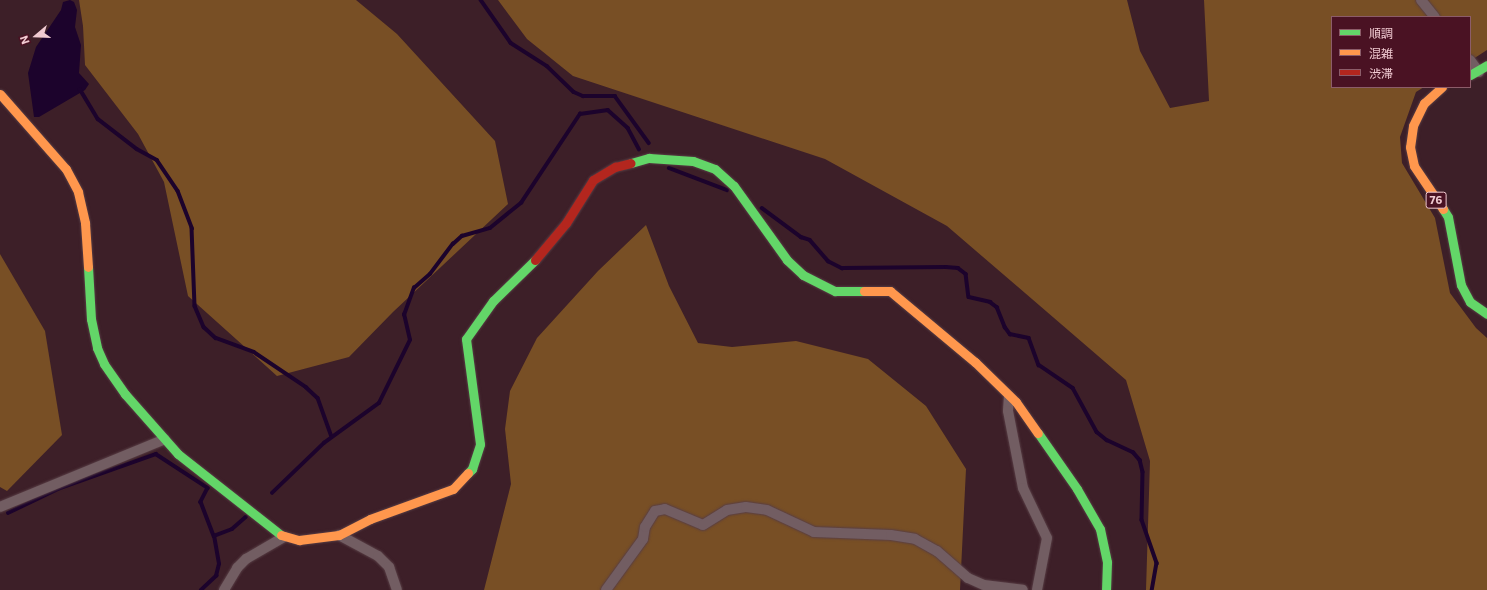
<!DOCTYPE html>
<meta charset="utf-8">
<style>
body{margin:0}
#map{position:relative;width:1487px;height:590px;overflow:hidden;background:#3d1f28;font-family:Commissioner,"Noto Sans JP",sans-serif}
div>[style]{position:absolute}
[style*='--x']{left:calc(var(--x)*1px);top:calc(var(--y)*1px);width:calc(var(--w)*1px);rotate:calc(var(--a)*1deg)}
.forest>*{inset:0;background:#784f25}
.water>*{inset:0;background:#1c032c}
.stream>*{height:3.5px;margin:-1.75px;padding:0 1.75px;transform-origin:1.75px;border-radius:1.75px;background:#1c032c}
.roads{filter:drop-shadow(0 0 1px #573d44) drop-shadow(0 0 1px #573d44)}
.street>*{height:10px;margin:-5px;padding:0 5px;transform-origin:5px;border-radius:5px;background:#725d62}
.fast>*{height:9px;margin:-4.5px;padding:0 4.5px;transform-origin:4.5px;border-radius:4.5px;background:#63d668}
.slow>*{height:9px;margin:-4.5px;padding:0 4.5px;transform-origin:4.5px;border-radius:4.5px;background:#ff974d}
.jam>*{height:9px;margin:-4.5px;padding:0 4.5px;transform-origin:4.5px;border-radius:4.5px;background:#b3261e}
span{translate:-50% -50%;white-space:nowrap;text-align:center;line-height:1.15;-webkit-text-stroke:3px #4a1223;paint-order:stroke}
.shield-label span{padding:1px 3px;background:#4a1223;border:1px solid;border-radius:3px;-webkit-text-stroke-width:0}
.shield-label{font-size:11px;color:#f0cad1;font-weight:700}
.legend{position:absolute;left:1331px;top:16px;width:140px;height:72px;box-sizing:border-box;background:#4a1223;border:1px solid #8c5c69;margin:0;padding:5px 7px;list-style:none;font-size:12px;color:#f0cad1}
.legend li{display:flex;align-items:center;gap:8px;height:20px}
.legend b{width:20px;border:1px solid #8c5c69}
.north{position:absolute;left:16px;top:16px;width:40px;height:40px;-webkit-text-stroke:3px #4a1223;paint-order:stroke;rotate:251deg;font-size:11px;font-weight:700;line-height:16px;text-align:center;color:#f0cad1}
.north::after{content:'';display:block;margin:auto;width:14px;height:18px;background:#f0cad1;clip-path:polygon(50% 0,100% 100%,50% 72%,0 100%)}
</style>
<div id="map">
<div class="forest">
<div style="clip-path:polygon(79px 0,356px 0,397px 34px,495px 141px,508px 204px,393px 312px,349px 357px,277px 376px,188px 296px,164px 182px,138px 134px,85px 65px,83px 26px)"></div>
<div style="clip-path:polygon(498px 0,1127px 0,1140px 51px,1170px 108px,1209px 101px,1204px 0,1487px 0,1487px 50px,1470px 61px,1470px 17px,1332px 17px,1332px 87px,1424px 87px,1416px 92px,1400px 137px,1402px 163px,1435px 218px,1450px 293px,1476px 328px,1487px 338px,1487px 590px,1146px 590px,1150px 461px,1126px 380px,947px 226px,825px 159px,573px 76px,527px 39px)"></div>
<div style="clip-path:polygon(646px 225px,669px 286px,698px 343px,732px 347px,796px 341px,868px 359px,926px 406px,966px 469px,960px 590px,484px 590px,511px 484px,505px 429px,510px 391px,537px 338px,598px 271px)"></div>
<div style="clip-path:polygon(0 254px,45px 331px,62px 435px,7px 491px,0 487px)"></div>
</div>
<div class="water">
<div style="clip-path:polygon(70px 0,74px 2px,77px 10px,75px 27px,81px 45px,79px 73px,89px 84px,85px 90px,39px 117px,34px 117px,28px 73px,36px 47px,61px 10px,63px 2px)"></div>
</div>
<div class="stream">
<div style="--x:481;--y:0;--w:52;--a:55.1"></div>
<div style="--x:511;--y:43;--w:43;--a:32.6"></div>
<div style="--x:547;--y:66;--w:37;--a:44"></div>
<div style="--x:574;--y:92;--w:10;--a:24"></div>
<div style="--x:583;--y:96;--w:32;--a:0"></div>
<div style="--x:615;--y:96;--w:58;--a:54.1"></div>
<div style="--x:80;--y:89;--w:35;--a:59"></div>
<div style="--x:98;--y:119;--w:49;--a:37.6"></div>
<div style="--x:137;--y:149;--w:23;--a:29"></div>
<div style="--x:157;--y:160;--w:37;--a:56"></div>
<div style="--x:178;--y:191;--w:40;--a:69"></div>
<div style="--x:192;--y:228;--w:78;--a:87.8"></div>
<div style="--x:195;--y:306;--w:23;--a:67"></div>
<div style="--x:204;--y:327;--w:16;--a:43"></div>
<div style="--x:216;--y:338;--w:40;--a:20.2"></div>
<div style="--x:254;--y:352;--w:63;--a:33.9"></div>
<div style="--x:306;--y:387;--w:16;--a:43"></div>
<div style="--x:318;--y:398;--w:41;--a:70.3"></div>
<div style="--x:669;--y:168;--w:62;--a:20.8"></div>
<div style="--x:762;--y:208;--w:49;--a:36.6"></div>
<div style="--x:801;--y:237;--w:9;--a:18"></div>
<div style="--x:810;--y:240;--w:28;--a:49"></div>
<div style="--x:828;--y:261;--w:16;--a:27"></div>
<div style="--x:842;--y:268;--w:104;--a:-0.6"></div>
<div style="--x:946;--y:267;--w:12;--a:5"></div>
<div style="--x:958;--y:268;--w:10;--a:37"></div>
<div style="--x:966;--y:274;--w:23;--a:83"></div>
<div style="--x:969;--y:297;--w:22;--a:13"></div>
<div style="--x:990;--y:302;--w:9;--a:36"></div>
<div style="--x:997;--y:307;--w:22;--a:68"></div>
<div style="--x:1005;--y:327;--w:9;--a:54"></div>
<div style="--x:1010;--y:334;--w:19;--a:12"></div>
<div style="--x:1029;--y:338;--w:29;--a:70"></div>
<div style="--x:1039;--y:365;--w:41;--a:34.1"></div>
<div style="--x:1073;--y:388;--w:50;--a:61.4"></div>
<div style="--x:1097;--y:432;--w:13;--a:39"></div>
<div style="--x:1107;--y:440;--w:29;--a:25"></div>
<div style="--x:1133;--y:452;--w:11;--a:49"></div>
<div style="--x:1140;--y:460;--w:12;--a:76"></div>
<div style="--x:1143;--y:472;--w:48;--a:91.2"></div>
<div style="--x:1142;--y:520;--w:46;--a:70.8"></div>
<div style="--x:1157;--y:563;--w:27;--a:100"></div>
<div style="--x:272;--y:493;--w:72;--a:-43.9"></div>
<div style="--x:324;--y:443;--w:68;--a:-36"></div>
<div style="--x:379;--y:403;--w:70;--a:-63.8"></div>
<div style="--x:410;--y:340;--w:26;--a:-103"></div>
<div style="--x:404;--y:315;--w:29;--a:-70"></div>
<div style="--x:414;--y:288;--w:21;--a:-41"></div>
<div style="--x:430;--y:274;--w:38;--a:-53"></div>
<div style="--x:453;--y:244;--w:12;--a:-42"></div>
<div style="--x:462;--y:236;--w:29;--a:-16"></div>
<div style="--x:490;--y:228;--w:40;--a:-39"></div>
<div style="--x:521;--y:203;--w:107;--a:-56.5"></div>
<div style="--x:580;--y:114;--w:28;--a:-8"></div>
<div style="--x:608;--y:110;--w:27;--a:42"></div>
<div style="--x:628;--y:128;--w:24;--a:62"></div>
<div style="--x:8;--y:513;--w:55;--a:-25.6"></div>
<div style="--x:58;--y:489;--w:104;--a:-19.7"></div>
<div style="--x:156;--y:454;--w:62;--a:33.2"></div>
<div style="--x:208;--y:488;--w:16;--a:117"></div>
<div style="--x:201;--y:502;--w:36;--a:69"></div>
<div style="--x:201;--y:590;--w:21;--a:-43"></div>
<div style="--x:216;--y:576;--w:12;--a:-76"></div>
<div style="--x:219;--y:564;--w:28;--a:-100"></div>
<div style="--x:214;--y:536;--w:19;--a:-21"></div>
<div style="--x:232;--y:529;--w:18;--a:-41"></div>
</div>
<div class="roads">
<div class="street">
<div style="--x:1421;--y:0;--w:22;--a:51"></div>
<div style="--x:1470;--y:60;--w:15;--a:53"></div>
<div style="--x:1009;--y:396;--w:15;--a:94"></div>
<div style="--x:1008;--y:411;--w:78;--a:79"></div>
<div style="--x:1023;--y:488;--w:55;--a:64.4"></div>
<div style="--x:1047;--y:538;--w:53;--a:100.9"></div>
<div style="--x:0;--y:507;--w:178;--a:-22.4"></div>
<div style="--x:339;--y:535;--w:44;--a:28.3"></div>
<div style="--x:378;--y:556;--w:16;--a:45"></div>
<div style="--x:389;--y:567;--w:24;--a:71"></div>
<div style="--x:224;--y:590;--w:26;--a:-59"></div>
<div style="--x:237;--y:568;--w:13;--a:-45"></div>
<div style="--x:246;--y:559;--w:44;--a:-30.1"></div>
<div style="--x:606;--y:590;--w:63;--a:-54"></div>
<div style="--x:643;--y:539;--w:12;--a:-81"></div>
<div style="--x:645;--y:527;--w:19;--a:-58"></div>
<div style="--x:655;--y:511;--w:10;--a:-11"></div>
<div style="--x:665;--y:509;--w:41;--a:22.8"></div>
<div style="--x:703;--y:525;--w:28;--a:-32"></div>
<div style="--x:727;--y:510;--w:19;--a:-9"></div>
<div style="--x:746;--y:507;--w:21;--a:8"></div>
<div style="--x:767;--y:510;--w:52;--a:25.1"></div>
<div style="--x:814;--y:532;--w:77;--a:2.2"></div>
<div style="--x:891;--y:535;--w:24;--a:9"></div>
<div style="--x:915;--y:539;--w:25;--a:29"></div>
<div style="--x:937;--y:551;--w:41;--a:41.1"></div>
<div style="--x:968;--y:578;--w:17;--a:24"></div>
<div style="--x:984;--y:585;--w:39;--a:7"></div>
</div>
<div class="fast">
<div style="--x:1470;--y:75;--w:20;--a:-30"></div>
<div style="--x:631;--y:163;--w:19;--a:-16"></div>
<div style="--x:649;--y:158;--w:44;--a:3.9"></div>
<div style="--x:693;--y:161;--w:23;--a:20"></div>
<div style="--x:715;--y:169;--w:25;--a:42"></div>
<div style="--x:734;--y:186;--w:91;--a:54.4"></div>
<div style="--x:787;--y:260;--w:22;--a:43"></div>
<div style="--x:803;--y:275;--w:36;--a:27"></div>
<div style="--x:835;--y:291;--w:29;--a:0"></div>
<div style="--x:1443;--y:209;--w:9;--a:58"></div>
<div style="--x:1448;--y:217;--w:69;--a:79.2"></div>
<div style="--x:1461;--y:285;--w:19;--a:62"></div>
<div style="--x:1470;--y:302;--w:21;--a:35"></div>
<div style="--x:88;--y:267;--w:52;--a:86.7"></div>
<div style="--x:91;--y:319;--w:30;--a:78"></div>
<div style="--x:97;--y:348;--w:17;--a:66"></div>
<div style="--x:104;--y:364;--w:37;--a:55"></div>
<div style="--x:125;--y:394;--w:80;--a:48.5"></div>
<div style="--x:178;--y:454;--w:131;--a:38.2"></div>
<div style="--x:1038;--y:433;--w:68;--a:55.1"></div>
<div style="--x:1077;--y:489;--w:46;--a:60.1"></div>
<div style="--x:1100;--y:529;--w:34;--a:78"></div>
<div style="--x:1107;--y:562;--w:28;--a:92"></div>
<div style="--x:468;--y:473;--w:6;--a:-45"></div>
<div style="--x:472;--y:469;--w:26;--a:-72"></div>
<div style="--x:480;--y:444;--w:106;--a:-97.6"></div>
<div style="--x:466;--y:339;--w:47;--a:-54.6"></div>
<div style="--x:493;--y:301;--w:59;--a:-44.3"></div>
</div>
<div class="slow">
<div style="--x:1442;--y:87;--w:24;--a:138"></div>
<div style="--x:1424;--y:103;--w:25;--a:116"></div>
<div style="--x:1413;--y:126;--w:21;--a:98"></div>
<div style="--x:1410;--y:147;--w:19;--a:78"></div>
<div style="--x:1414;--y:166;--w:52;--a:56"></div>
<div style="--x:0;--y:94;--w:100;--a:48.7"></div>
<div style="--x:66;--y:169;--w:26;--a:62"></div>
<div style="--x:78;--y:192;--w:32;--a:77"></div>
<div style="--x:85;--y:223;--w:44;--a:86.1"></div>
<div style="--x:864;--y:291;--w:26;--a:0"></div>
<div style="--x:890;--y:291;--w:111;--a:39.9"></div>
<div style="--x:975;--y:362;--w:57;--a:44.3"></div>
<div style="--x:1016;--y:402;--w:38;--a:55"></div>
<div style="--x:281;--y:535;--w:19;--a:16"></div>
<div style="--x:299;--y:540;--w:40;--a:-7.1"></div>
<div style="--x:339;--y:535;--w:35;--a:-27"></div>
<div style="--x:370;--y:519;--w:88;--a:-19.9"></div>
<div style="--x:453;--y:489;--w:22;--a:-47"></div>
</div>
<div class="jam">
<div style="--x:535;--y:260;--w:48;--a:-50"></div>
<div style="--x:566;--y:223;--w:51;--a:-57.9"></div>
<div style="--x:593;--y:180;--w:26;--a:-31"></div>
<div style="--x:615;--y:167;--w:16;--a:-14"></div>
</div>
</div>
<div class="shield-label">
<span style="left:1436px;top:200px">76</span>
</div>
<ul class="legend">
<li><b style="height:5px;background:#63d668"></b>順調</li>
<li><b style="height:5px;background:#ff974d"></b>混雑</li>
<li><b style="height:5px;background:#b3261e"></b>渋滞</li>
</ul>
<div class="north">N</div>
</div>
